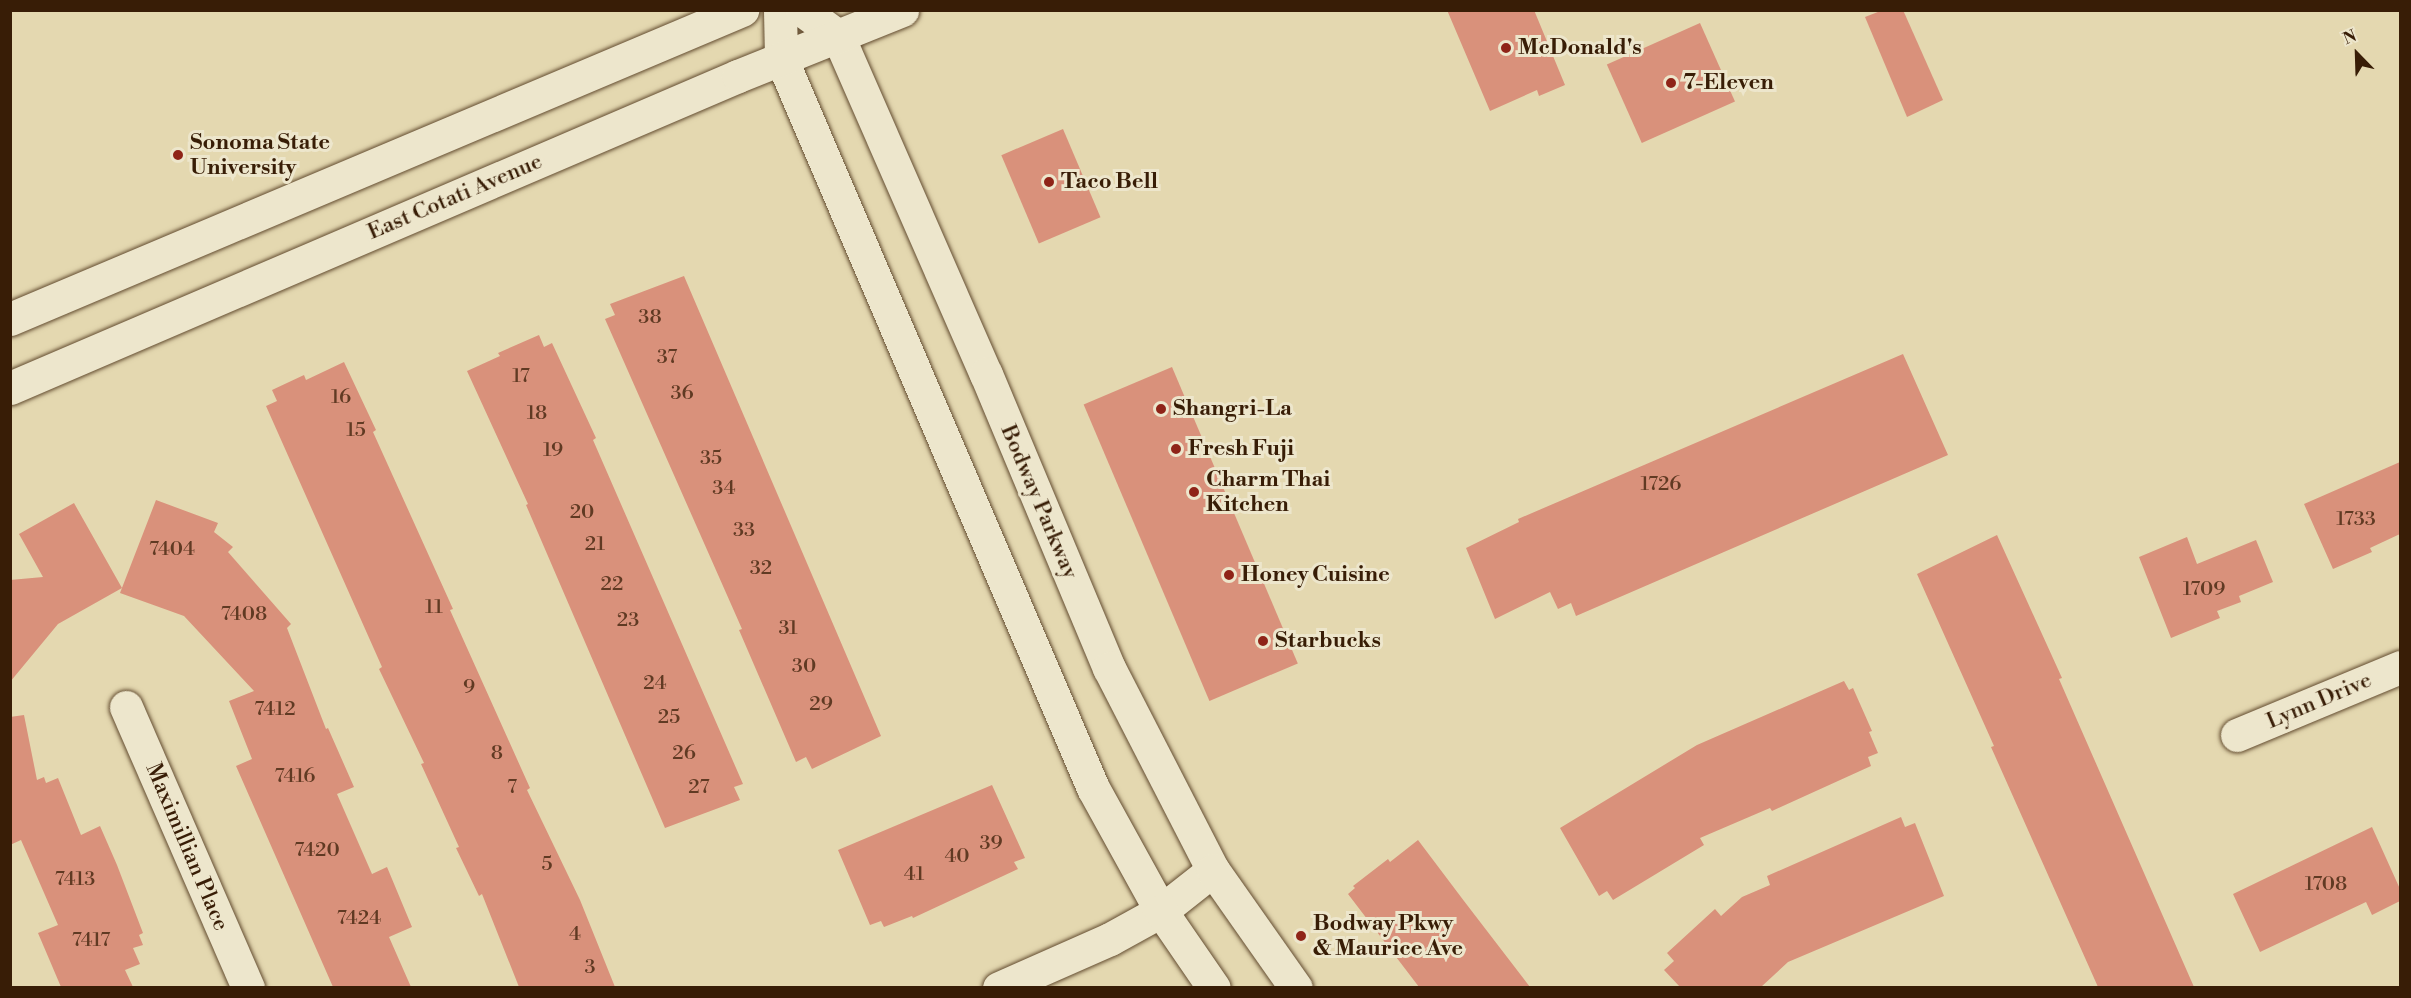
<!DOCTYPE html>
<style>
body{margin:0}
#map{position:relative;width:2411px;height:998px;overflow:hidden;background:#e4d8b0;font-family:"Libre Bodoni",serif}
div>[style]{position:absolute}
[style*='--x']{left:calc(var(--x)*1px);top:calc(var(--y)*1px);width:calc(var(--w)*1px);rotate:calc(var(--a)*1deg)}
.building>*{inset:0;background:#d9917b;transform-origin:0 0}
.roads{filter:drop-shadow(0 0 2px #634c30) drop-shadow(0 0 2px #634c30)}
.street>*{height:33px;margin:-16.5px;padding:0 16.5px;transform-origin:16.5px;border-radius:16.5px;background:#ede6cc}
.secondary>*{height:33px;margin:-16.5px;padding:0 16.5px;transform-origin:16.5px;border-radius:16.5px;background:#ede6cc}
.dots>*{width:16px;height:16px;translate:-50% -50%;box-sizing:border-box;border:3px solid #ede6cc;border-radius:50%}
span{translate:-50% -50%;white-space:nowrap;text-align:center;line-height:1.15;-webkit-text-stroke:6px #ede6cc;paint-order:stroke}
.number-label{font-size:20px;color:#603a23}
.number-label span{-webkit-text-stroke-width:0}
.poi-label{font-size:22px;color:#381d06;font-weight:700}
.left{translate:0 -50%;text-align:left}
.street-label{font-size:22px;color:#381d06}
.frame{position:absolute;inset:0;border:12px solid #381d06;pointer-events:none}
.north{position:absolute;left:2327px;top:24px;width:60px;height:60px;-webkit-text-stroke:4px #ede6cc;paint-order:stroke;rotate:337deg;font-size:16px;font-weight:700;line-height:24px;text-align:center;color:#381d06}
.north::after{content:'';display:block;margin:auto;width:21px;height:27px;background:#381d06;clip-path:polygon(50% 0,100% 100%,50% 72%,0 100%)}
</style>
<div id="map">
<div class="building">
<div style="clip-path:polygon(1447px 10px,1534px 10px,1565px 85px,1539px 96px,1537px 90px,1490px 111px)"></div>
<div style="clip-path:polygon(1883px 10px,1903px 10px,1943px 100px,1907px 117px,1865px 17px)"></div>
<div style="left:1700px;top:23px;width:86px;height:102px;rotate:66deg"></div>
<div style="left:1063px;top:129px;width:96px;height:67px;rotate:67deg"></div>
<div style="clip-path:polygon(684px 276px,881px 736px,812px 769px,806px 757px,796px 762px,739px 630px,742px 629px,605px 319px,615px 315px,610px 304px)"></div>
<div style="clip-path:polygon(539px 335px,544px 347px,552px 343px,596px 438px,593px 440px,743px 784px,734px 787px,740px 800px,665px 828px,526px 505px,528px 504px,467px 371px,500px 356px,498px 353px)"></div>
<div style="clip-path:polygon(1903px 354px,1948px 455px,1576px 616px,1571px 603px,1558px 609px,1550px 592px,1495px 619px,1466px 548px,1519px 522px,1518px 519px)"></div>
<div style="clip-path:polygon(344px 362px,376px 430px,373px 432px,453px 609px,450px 610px,530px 788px,527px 790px,580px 900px,615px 987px,519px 987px,482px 894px,479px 896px,456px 848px,459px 847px,421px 764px,424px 763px,379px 669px,382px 667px,266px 406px,277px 401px,272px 390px,304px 375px,306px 380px)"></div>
<div style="left:1172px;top:367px;width:322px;height:96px;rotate:67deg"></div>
<div style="clip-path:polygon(2400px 462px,2400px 534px,2370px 548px,2372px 552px,2333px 569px,2304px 504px)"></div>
<div style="clip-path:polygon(156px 500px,218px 523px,214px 532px,233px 547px,228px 552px,291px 624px,287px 628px,326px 729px,328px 728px,354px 787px,337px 794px,372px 874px,387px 867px,412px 927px,389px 937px,411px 987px,333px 987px,236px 766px,252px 759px,229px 701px,254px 691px,184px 616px,120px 593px)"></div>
<div style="clip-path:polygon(74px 503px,122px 588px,58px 624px,10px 682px,10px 580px,43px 577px,19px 534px)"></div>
<div style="clip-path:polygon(1997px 535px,2062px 678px,2059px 679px,2194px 987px,2098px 987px,1991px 747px,1994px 746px,1917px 574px)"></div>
<div style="clip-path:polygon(2187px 537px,2197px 564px,2256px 540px,2273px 582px,2239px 596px,2241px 602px,2217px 611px,2220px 618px,2171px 638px,2139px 557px)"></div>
<div style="clip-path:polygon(1844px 681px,1849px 690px,1853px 688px,1872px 731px,1869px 732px,1878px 753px,1868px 757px,1871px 766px,1772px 811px,1770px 808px,1700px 838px,1704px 845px,1613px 900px,1607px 891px,1599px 896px,1560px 828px,1697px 745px)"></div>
<div style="clip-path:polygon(24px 715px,37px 780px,44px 777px,46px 783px,58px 778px,81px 835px,100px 826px,117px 865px,143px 933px,139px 935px,143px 945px,133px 948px,140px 964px,125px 970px,133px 987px,61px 987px,38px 933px,58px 925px,21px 840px,10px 845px,10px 717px)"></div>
<div style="clip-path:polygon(992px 785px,1025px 858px,1014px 862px,1018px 869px,913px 918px,912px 916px,884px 927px,881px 921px,870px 925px,838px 850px)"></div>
<div style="clip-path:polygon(1901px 817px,1905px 827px,1915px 823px,1944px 896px,1788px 962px,1761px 987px,1680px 987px,1664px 970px,1674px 961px,1667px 953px,1715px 909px,1721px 916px,1742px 897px,1770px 885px,1767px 876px)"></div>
<div style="clip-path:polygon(2372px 827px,2400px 889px,2400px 901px,2372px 915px,2366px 902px,2260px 952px,2233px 894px)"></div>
<div style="clip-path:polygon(1418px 840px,1464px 901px,1530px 987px,1419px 987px,1348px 894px,1355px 888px,1353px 886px,1388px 859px,1390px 862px)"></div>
</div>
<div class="roads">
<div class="street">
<div style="--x:126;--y:707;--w:306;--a:66.5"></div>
<div style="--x:2237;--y:735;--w:177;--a:-22.6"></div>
<div style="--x:999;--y:988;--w:121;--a:-23.8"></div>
<div style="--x:1110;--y:939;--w:58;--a:-28.8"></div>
<div style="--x:1161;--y:911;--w:66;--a:-38.3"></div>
</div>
<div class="secondary">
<div style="--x:780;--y:10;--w:48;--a:88.8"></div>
<div style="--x:781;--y:58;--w:794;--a:66.86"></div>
<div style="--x:1093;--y:788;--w:141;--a:61.1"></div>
<div style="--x:1161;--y:911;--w:93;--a:55.5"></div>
<div style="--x:802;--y:10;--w:44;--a:35.8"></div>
<div style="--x:838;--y:36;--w:369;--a:66.4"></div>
<div style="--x:986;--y:374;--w:319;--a:67.3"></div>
<div style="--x:1109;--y:668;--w:227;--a:62.8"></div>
<div style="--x:1213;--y:870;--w:144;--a:54.9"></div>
<div style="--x:10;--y:319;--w:795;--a:-22.89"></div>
<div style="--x:10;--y:388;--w:792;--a:-23.2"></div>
<div style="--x:738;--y:76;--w:177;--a:-21.9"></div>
</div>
</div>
<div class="dots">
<div style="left:1506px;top:48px;background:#8f2418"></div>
<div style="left:1671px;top:83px;background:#8f2418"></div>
<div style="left:178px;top:155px;background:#8f2418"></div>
<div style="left:1049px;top:182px;background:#8f2418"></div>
<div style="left:1161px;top:409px;background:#8f2418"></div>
<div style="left:1176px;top:449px;background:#8f2418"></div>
<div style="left:1194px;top:492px;background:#8f2418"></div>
<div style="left:1229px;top:575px;background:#8f2418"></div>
<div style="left:1263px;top:641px;background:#8f2418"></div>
<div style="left:1301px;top:936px;background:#8f2418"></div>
</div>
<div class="number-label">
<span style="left:650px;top:317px">38</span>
<span style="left:667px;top:357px">37</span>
<span style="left:521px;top:376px">17</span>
<span style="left:682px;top:393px">36</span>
<span style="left:341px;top:397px">16</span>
<span style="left:537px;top:413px">18</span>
<span style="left:356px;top:430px">15</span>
<span style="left:553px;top:450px">19</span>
<span style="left:711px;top:458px">35</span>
<span style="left:1661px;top:484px">1726</span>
<span style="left:724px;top:488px">34</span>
<span style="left:582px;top:512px">20</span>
<span style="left:2356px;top:519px">1733</span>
<span style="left:744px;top:530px">33</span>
<span style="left:595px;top:544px">21</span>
<span style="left:172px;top:549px">7404</span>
<span style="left:761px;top:568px">32</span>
<span style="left:612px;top:584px">22</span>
<span style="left:2204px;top:589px">1709</span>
<span style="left:434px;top:607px">11</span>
<span style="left:244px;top:614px">7408</span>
<span style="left:628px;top:620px">23</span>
<span style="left:788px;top:628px">31</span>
<span style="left:804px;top:666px">30</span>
<span style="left:655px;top:683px">24</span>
<span style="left:469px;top:687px">9</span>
<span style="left:821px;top:704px">29</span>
<span style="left:275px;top:709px">7412</span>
<span style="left:669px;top:717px">25</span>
<span style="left:497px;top:753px">8</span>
<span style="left:684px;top:753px">26</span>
<span style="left:295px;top:776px">7416</span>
<span style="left:512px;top:787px">7</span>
<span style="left:699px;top:787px">27</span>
<span style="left:991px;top:843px">39</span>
<span style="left:317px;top:850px">7420</span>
<span style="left:957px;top:856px">40</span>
<span style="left:547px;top:864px">5</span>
<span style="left:914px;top:874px">41</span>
<span style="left:75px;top:879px">7413</span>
<span style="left:2326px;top:884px">1708</span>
<span style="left:359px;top:918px">7424</span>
<span style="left:575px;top:934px">4</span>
<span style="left:91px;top:940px">7417</span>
<span style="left:590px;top:967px">3</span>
</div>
<div class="poi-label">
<span class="left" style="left:1518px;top:48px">McDonald's</span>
<span class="left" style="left:1683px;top:83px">7-Eleven</span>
<span class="left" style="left:190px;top:155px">Sonoma State<br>University</span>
<span class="left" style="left:1061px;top:182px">Taco Bell</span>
<span class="left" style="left:1173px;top:409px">Shangri-La</span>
<span class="left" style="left:1188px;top:449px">Fresh Fuji</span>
<span class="left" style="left:1206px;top:492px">Charm Thai<br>Kitchen</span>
<span class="left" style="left:1241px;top:575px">Honey Cuisine</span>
<span class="left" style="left:1275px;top:641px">Starbucks</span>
<span class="left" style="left:1313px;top:936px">Bodway Pkwy<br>&amp; Maurice Ave</span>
</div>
<div class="street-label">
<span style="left:455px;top:197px;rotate:-23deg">East Cotati Avenue</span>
<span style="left:1039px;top:502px;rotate:67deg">Bodway Parkway</span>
<span style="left:2319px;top:701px;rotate:-23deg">Lynn Drive</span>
<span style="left:187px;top:847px;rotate:67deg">Maximillian Place</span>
</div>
<div class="frame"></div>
<div class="north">N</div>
</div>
